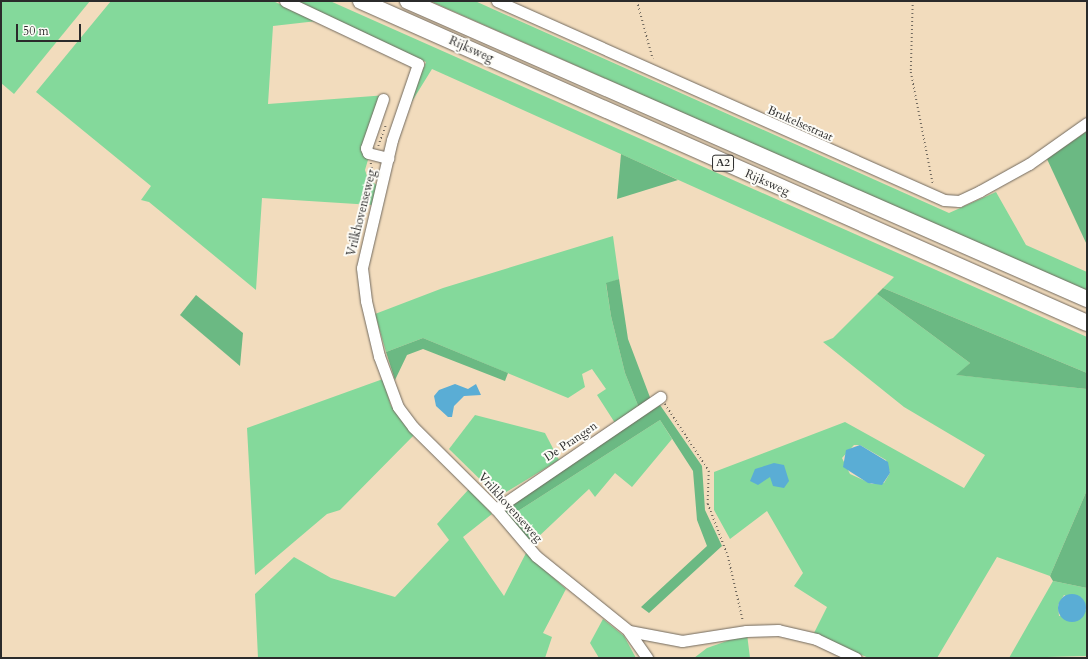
<!DOCTYPE html>
<style>
body{margin:0}
#map{position:relative;width:1088px;height:659px;overflow:hidden;background:#f2dcbd;font-family:Cardo,serif}
div>[style]{position:absolute}
[style*='--x']{left:calc(var(--x)*1px);top:calc(var(--y)*1px);width:calc(var(--w)*1px);rotate:calc(var(--a)*1deg)}
.green>*{inset:0;background:#84d99b}
.forest>*{inset:0;background:#6bb983}
.water>*{inset:0;background:#5aadd5}
.round{border-radius:50%}
.path>*{height:1.5px;margin-top:-0.75px;transform-origin:0;background:repeating-linear-gradient(90deg,#71695e 0 1px,transparent 0 4px)}
.roads{filter:drop-shadow(0 0 1px #71695e) drop-shadow(0 0 1px #71695e)}
.minor>*{height:11px;margin:-5.5px;padding:0 5.5px;transform-origin:5.5px;border-radius:5.5px;background:#fff}
.highway>*{height:16px;margin:-8px;padding:0 8px;transform-origin:8px;border-radius:8px;background:#fff}
span{translate:-50% -50%;white-space:nowrap;text-align:center;line-height:1.15;-webkit-text-stroke:4px #fdfcf7;paint-order:stroke}
.shield-label span{padding:1px 3px;background:#fdfcf7;border:1px solid;border-radius:3px;-webkit-text-stroke-width:0}
.shield-label{font-size:11px;color:#2b2b2b;font-weight:700}
.street-label{font-size:12px;color:#2b2b2b}
.frame{position:absolute;inset:0;border:2px solid #2b2b2b;pointer-events:none}
.scale{position:absolute;left:16px;top:24px;width:65px;height:18px;box-sizing:border-box;border:2px solid #2b2b2b;border-top:0;padding-left:5px;font-size:12px;line-height:14px;white-space:nowrap;color:#2b2b2b;-webkit-text-stroke:3px #fdfcf7;paint-order:stroke}
</style>
<div id="map">
<div class="green">
<div style="clip-path:polygon(1px 1px,90px 1px,14px 94px,1px 83px)"></div>
<div style="clip-path:polygon(111px 1px,273px 1px,317px 21px,273px 26px,268px 104px,387px 95px,365px 170px,368px 179px,378px 186px,372px 205px,262px 198px,256px 290px,149px 202px,141px 200px,151px 186px,36px 92px)"></div>
<div style="clip-path:polygon(294px 1px,330px 1px,1087px 337px,1087px 373px,883px 288px,894px 277px,432px 69px,406px 111px,426px 62px)"></div>
<div style="clip-path:polygon(430px 1px,475px 1px,949px 213px,996px 192px,1026px 245px,1087px 272px,1087px 292px)"></div>
<div style="clip-path:polygon(613px 236px,619px 279px,606px 284px,611px 316px,625px 373px,639px 408px,615px 423px,597px 395px,606px 389px,592px 369px,582px 374px,585px 387px,568px 398px,423px 338px,386px 352px,375px 314px,443px 288px)"></div>
<div style="clip-path:polygon(evenodd,877px 294px,970px 363px,957px 375px,1087px 389px,1087px 490px,1050px 576px,997px 557px,937px 658px,869px 658px,813px 635px,827px 607px,794px 586px,803px 573px,767px 511px,730px 539px,714px 510px,714px 472px,845px 422px,964px 488px,985px 455px,904px 407px,823px 342px,833px 338px,877px 294px,854px 445px,860px 445px,886px 460px,890px 473px,884px 483px,872px 484px,850px 474px,842px 458px,854px 445px)"></div>
<div style="clip-path:polygon(383px 379px,391px 406px,416px 433px,340px 510px,327px 514px,255px 575px,247px 428px)"></div>
<div style="clip-path:polygon(475px 415px,545px 433px,559px 460px,498px 497px,449px 449px)"></div>
<div style="clip-path:polygon(660px 420px,672px 439px,632px 487px,615px 473px,595px 497px,589px 489px,536px 539px,515px 513px)"></div>
<div style="clip-path:polygon(469px 489px,492px 514px,463px 537px,504px 596px,526px 553px,566px 589px,543px 633px,552px 637px,545px 658px,258px 658px,255px 594px,294px 557px,331px 578px,395px 597px,449px 540px,437px 524px)"></div>
<div style="clip-path:polygon(1053px 581px,1087px 588px,1087px 609px,1064px 595px,1058px 605px,1059px 616px,1087px 610px,1087px 656px,1009px 658px)"></div>
<div style="clip-path:polygon(603px 619px,624px 636px,636px 658px,599px 658px,590px 643px)"></div>
<div style="clip-path:polygon(747px 634px,750px 658px,694px 658px,707px 648px)"></div>
</div>
<div class="forest">
<div style="clip-path:polygon(1087px 131px,1087px 245px,1047px 159px)"></div>
<div style="clip-path:polygon(621px 154px,678px 180px,617px 199px)"></div>
<div style="clip-path:polygon(619px 279px,628px 339px,651px 400px,639px 408px,625px 373px,611px 316px,606px 283px)"></div>
<div style="clip-path:polygon(883px 288px,1087px 373px,1087px 389px,956px 375px,970px 363px,877px 294px)"></div>
<div style="clip-path:polygon(196px 295px,243px 333px,240px 366px,180px 315px)"></div>
<div style="clip-path:polygon(423px 338px,508px 373px,505px 381px,423px 349px,407px 355px,395px 380px,386px 352px)"></div>
<div style="clip-path:polygon(660px 405px,702px 466px,705px 510px,722px 546px,649px 613px,641px 607px,707px 546px,697px 520px,693px 471px,660px 420px,515px 513px,536px 539px,530px 545px,501px 510px)"></div>
<div style="clip-path:polygon(1087px 490px,1087px 588px,1053px 581px,1050px 576px)"></div>
</div>
<div class="water">
<div style="clip-path:polygon(455px 384px,468px 389px,476px 384px,481px 395px,464px 396px,454px 406px,452px 417px,448px 417px,436px 406px,434px 396px,439px 390px)"></div>
<div style="clip-path:polygon(860px 445px,888px 462px,890px 473px,882px 485px,868px 483px,843px 467px,846px 450px)"></div>
<div style="clip-path:polygon(774px 463px,784px 465px,789px 481px,784px 488px,773px 486px,770px 477px,758px 485px,750px 481px,755px 469px)"></div>
<div class="round" style="left:1058px;top:594px;width:28px;height:28px"></div>
</div>
<div class="path">
<div style="--x:637;--y:1;--w:60;--a:74.6"></div>
<div style="--x:913;--y:1;--w:71;--a:91.6"></div>
<div style="--x:911;--y:72;--w:114;--a:78.9"></div>
<div style="--x:378;--y:146;--w:23;--a:-70"></div>
<div style="--x:371;--y:163;--w:15;--a:79"></div>
<div style="--x:665;--y:404;--w:80;--a:56.7"></div>
<div style="--x:709;--y:471;--w:33;--a:92"></div>
<div style="--x:708;--y:504;--w:56;--a:69"></div>
<div style="--x:728;--y:556;--w:67;--a:77"></div>
</div>
<div class="roads">
<div class="minor">
<div style="--x:285;--y:1;--w:147;--a:25.3"></div>
<div style="--x:418;--y:64;--w:80;--a:108.9"></div>
<div style="--x:392;--y:140;--w:131;--a:103.2"></div>
<div style="--x:362;--y:268;--w:33;--a:83"></div>
<div style="--x:366;--y:301;--w:57;--a:76.7"></div>
<div style="--x:379;--y:356;--w:54;--a:69.6"></div>
<div style="--x:398;--y:407;--w:25;--a:53"></div>
<div style="--x:413;--y:427;--w:117;--a:44.7"></div>
<div style="--x:496;--y:509;--w:62;--a:49.6"></div>
<div style="--x:536;--y:556;--w:119;--a:38.9"></div>
<div style="--x:629;--y:631;--w:54;--a:10.7"></div>
<div style="--x:682;--y:641;--w:65;--a:-8.9"></div>
<div style="--x:746;--y:631;--w:32;--a:-2"></div>
<div style="--x:778;--y:630;--w:39;--a:13"></div>
<div style="--x:816;--y:639;--w:44;--a:25.4"></div>
<div style="--x:497;--y:1;--w:489;--a:24"></div>
<div style="--x:944;--y:200;--w:15;--a:4"></div>
<div style="--x:959;--y:201;--w:23;--a:-25"></div>
<div style="--x:980;--y:191;--w:56;--a:-28.9"></div>
<div style="--x:1029;--y:164;--w:71;--a:-35.3"></div>
<div style="--x:383;--y:99;--w:52;--a:109.1"></div>
<div style="--x:366;--y:148;--w:5;--a:68"></div>
<div style="--x:368;--y:153;--w:21;--a:14"></div>
<div style="--x:496;--y:509;--w:199;--a:-34.3"></div>
<div style="--x:629;--y:632;--w:32;--a:55"></div>
</div>
<div class="highway">
<div style="--x:361;--y:1;--w:794;--a:23.92"></div>
<div style="--x:408;--y:1;--w:742;--a:23.7"></div>
</div>
</div>
<div class="shield-label">
<span style="left:723px;top:163px">A2</span>
</div>
<div class="street-label">
<span style="left:471px;top:50px;rotate:24deg">Rijksweg</span>
<span style="left:800px;top:124px;rotate:24deg">Brukelsestraat</span>
<span style="left:767px;top:183px;rotate:24deg">Rijksweg</span>
<span style="left:362px;top:213px;rotate:-76deg">Vrilkhovenseweg</span>
<span style="left:571px;top:442px;rotate:-34deg">De Prangen</span>
<span style="left:510px;top:508px;rotate:48deg">Vrilkhovenseweg</span>
</div>
<div class="frame"></div>
<div class="scale">50 m</div>
</div>
